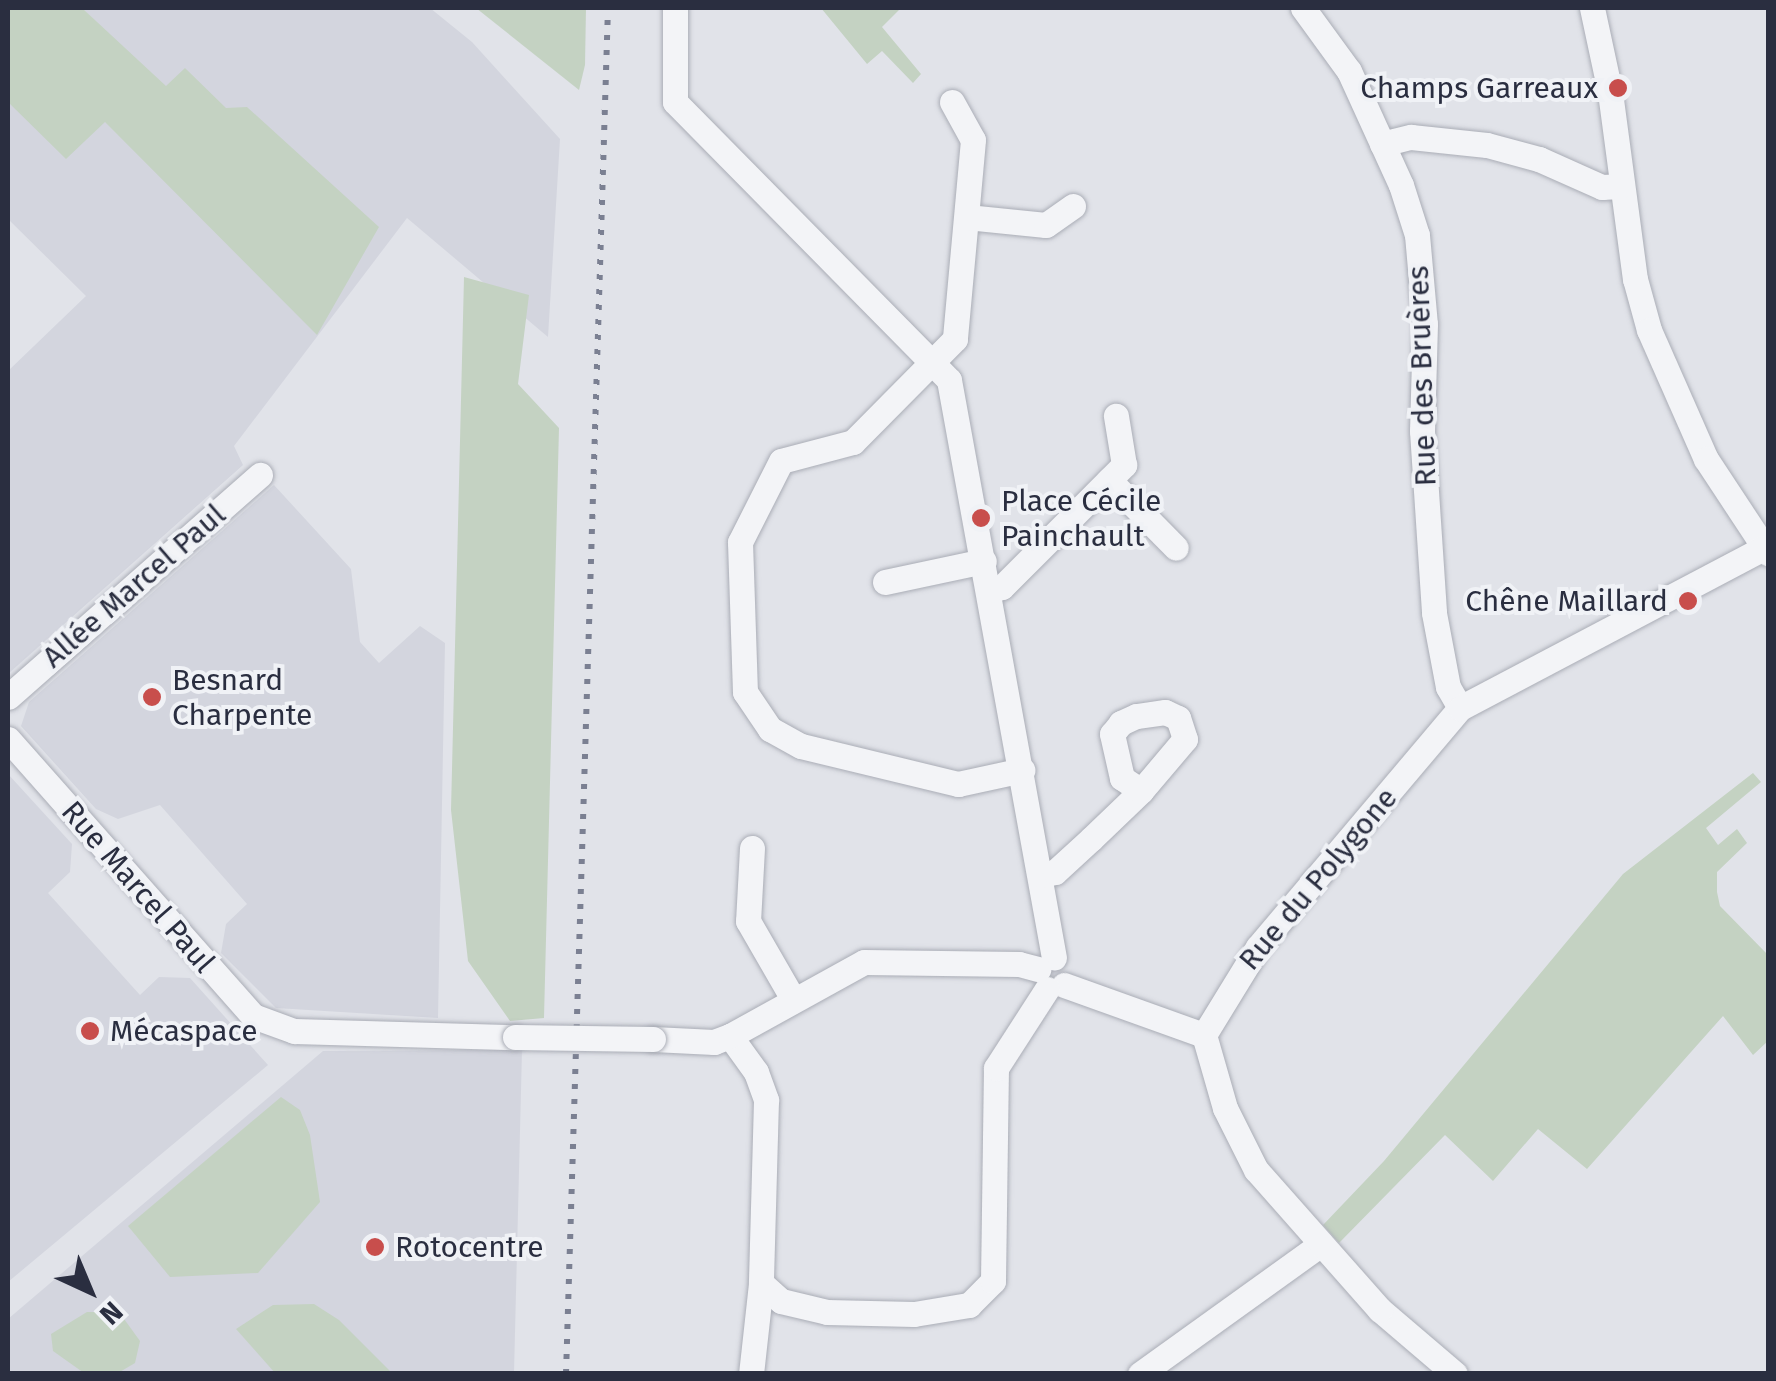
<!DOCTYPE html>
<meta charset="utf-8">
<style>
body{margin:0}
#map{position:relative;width:1776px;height:1381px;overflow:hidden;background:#e1e3e9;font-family:"Fira Sans",sans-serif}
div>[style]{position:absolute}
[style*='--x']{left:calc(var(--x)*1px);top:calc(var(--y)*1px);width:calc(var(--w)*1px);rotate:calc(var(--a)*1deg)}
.built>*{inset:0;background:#d3d5de}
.green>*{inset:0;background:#c4d2c2}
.roads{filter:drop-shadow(0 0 2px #aaadb6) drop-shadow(0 0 2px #aaadb6)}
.minor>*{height:25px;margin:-12.5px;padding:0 12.5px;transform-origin:12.5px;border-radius:12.5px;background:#f3f4f7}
.rail>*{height:6px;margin-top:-3px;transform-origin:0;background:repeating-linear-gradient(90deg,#7b8092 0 5px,transparent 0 15px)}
.bridges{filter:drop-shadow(0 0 2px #aaadb6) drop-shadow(0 0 2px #aaadb6)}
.minor-bridge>*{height:25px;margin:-12.5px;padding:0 12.5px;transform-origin:12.5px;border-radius:12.5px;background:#f3f4f7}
.dots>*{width:28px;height:28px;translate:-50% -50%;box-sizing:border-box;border:5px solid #f0f2f6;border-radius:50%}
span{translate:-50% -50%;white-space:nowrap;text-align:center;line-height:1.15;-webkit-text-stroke:8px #f0f2f6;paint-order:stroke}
.poi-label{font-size:30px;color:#2a2e40}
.right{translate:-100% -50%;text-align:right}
.left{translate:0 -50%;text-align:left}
.street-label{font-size:30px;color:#2a2e40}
.frame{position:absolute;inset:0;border:10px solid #2a2e40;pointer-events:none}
.north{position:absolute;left:40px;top:1241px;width:100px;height:100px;-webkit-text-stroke:8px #f0f2f6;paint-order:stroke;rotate:136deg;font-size:28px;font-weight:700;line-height:40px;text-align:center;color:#2a2e40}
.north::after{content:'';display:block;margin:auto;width:35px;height:45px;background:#2a2e40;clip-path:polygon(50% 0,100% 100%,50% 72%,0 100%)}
</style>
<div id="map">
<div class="built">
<div style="clip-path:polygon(8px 8px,117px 43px,82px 8px,430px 8px,472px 42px,560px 139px,548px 337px,407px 218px,234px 446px,243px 465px,8px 674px,8px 371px,86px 296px,8px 219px)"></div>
<div style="clip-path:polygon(274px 485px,351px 569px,360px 642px,379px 663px,420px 626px,445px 643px,438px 1018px,276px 1008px,221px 953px,226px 924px,247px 904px,160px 805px,118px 819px,96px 809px,21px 726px,29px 702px)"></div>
<div style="clip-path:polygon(8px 774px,72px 844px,70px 872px,48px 893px,140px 995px,159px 977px,190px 978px,268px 1065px,8px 1282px)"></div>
<div style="clip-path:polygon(522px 1050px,514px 1373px,8px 1373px,8px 1319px,323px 1051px)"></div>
</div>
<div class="green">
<div style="clip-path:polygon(8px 8px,82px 8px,166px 86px,185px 68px,226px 108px,247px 107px,379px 227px,317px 335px,105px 122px,66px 159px,8px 102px)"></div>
<div style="clip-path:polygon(476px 8px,586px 8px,585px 65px,579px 90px)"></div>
<div style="clip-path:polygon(821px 8px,901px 8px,882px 27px,921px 74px,913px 83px,882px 51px,867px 64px)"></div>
<div style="clip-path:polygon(464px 277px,529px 295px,518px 384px,559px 428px,544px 1018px,510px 1021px,468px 961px,451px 810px)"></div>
<div style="clip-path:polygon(1753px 773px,1761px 782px,1706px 828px,1718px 845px,1737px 829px,1747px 843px,1717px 872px,1717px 892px,1720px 906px,1768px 955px,1768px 1041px,1753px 1055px,1723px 1016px,1587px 1169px,1538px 1129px,1493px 1181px,1445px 1135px,1339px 1243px,1323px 1225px,1384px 1161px,1623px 874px)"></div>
<div style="clip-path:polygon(281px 1097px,300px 1110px,310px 1135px,320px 1202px,258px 1273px,170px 1277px,128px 1226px)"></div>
<div style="clip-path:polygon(314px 1304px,339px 1320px,392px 1373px,275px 1373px,236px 1329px,273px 1305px)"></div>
<div style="clip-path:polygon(87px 1312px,119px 1312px,140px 1341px,135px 1363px,118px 1373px,84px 1373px,53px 1351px,51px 1334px)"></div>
</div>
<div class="roads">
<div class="minor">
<div style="--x:675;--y:8;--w:94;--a:90"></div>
<div style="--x:675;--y:102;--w:390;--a:45.4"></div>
<div style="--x:949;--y:380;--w:587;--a:79.7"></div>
<div style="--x:1303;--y:8;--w:78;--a:53.9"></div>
<div style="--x:1349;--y:71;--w:125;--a:65.5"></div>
<div style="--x:1401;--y:185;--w:52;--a:72.3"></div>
<div style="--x:1417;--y:235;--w:89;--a:84.9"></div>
<div style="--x:1425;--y:324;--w:107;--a:91.6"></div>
<div style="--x:1422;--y:431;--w:182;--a:86.2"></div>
<div style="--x:1434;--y:613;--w:75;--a:79.3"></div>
<div style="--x:1448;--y:687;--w:24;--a:60"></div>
<div style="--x:1592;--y:8;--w:86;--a:77.9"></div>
<div style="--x:1610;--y:92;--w:189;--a:82.4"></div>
<div style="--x:1635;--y:279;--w:53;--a:74.6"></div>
<div style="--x:1649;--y:330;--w:141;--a:66.2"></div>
<div style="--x:1706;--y:459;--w:113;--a:56.6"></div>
<div style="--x:952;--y:102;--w:43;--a:61.1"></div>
<div style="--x:973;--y:140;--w:200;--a:95.2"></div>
<div style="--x:955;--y:339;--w:145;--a:134.7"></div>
<div style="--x:853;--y:442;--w:74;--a:165.2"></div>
<div style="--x:781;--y:461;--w:91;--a:116.8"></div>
<div style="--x:740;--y:542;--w:150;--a:88.1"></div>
<div style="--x:745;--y:692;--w:45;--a:56"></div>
<div style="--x:770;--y:729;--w:35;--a:29"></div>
<div style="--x:801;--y:746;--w:162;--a:13.6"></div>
<div style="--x:958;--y:784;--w:66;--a:-12.3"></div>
<div style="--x:1382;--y:144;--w:30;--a:-14"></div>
<div style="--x:1411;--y:137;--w:76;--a:6"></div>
<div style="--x:1487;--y:145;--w:54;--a:15.1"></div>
<div style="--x:1539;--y:159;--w:69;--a:24"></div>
<div style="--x:1602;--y:187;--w:17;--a:-3"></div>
<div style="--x:967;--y:217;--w:79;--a:5.8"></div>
<div style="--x:1046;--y:225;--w:33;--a:-35"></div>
<div style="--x:1109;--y:480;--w:95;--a:45.4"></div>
<div style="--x:885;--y:582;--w:101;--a:-12"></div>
<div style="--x:989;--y:590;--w:13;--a:-13"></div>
<div style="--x:1002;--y:587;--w:173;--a:-45"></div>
<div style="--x:1124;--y:465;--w:50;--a:-99.3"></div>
<div style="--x:8;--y:697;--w:336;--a:-41.4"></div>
<div style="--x:8;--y:739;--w:370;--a:48.5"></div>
<div style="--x:253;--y:1016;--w:44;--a:20.1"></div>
<div style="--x:294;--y:1031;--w:221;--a:1.6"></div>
<div style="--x:752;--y:848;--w:73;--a:93.1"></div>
<div style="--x:748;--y:921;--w:90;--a:60"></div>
<div style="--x:1041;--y:875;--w:14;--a:-12"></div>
<div style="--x:1055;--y:872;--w:49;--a:-42.5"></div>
<div style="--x:1091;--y:839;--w:69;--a:-43.8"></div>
<div style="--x:1141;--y:791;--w:68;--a:-49.8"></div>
<div style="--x:1185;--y:739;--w:22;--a:-108"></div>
<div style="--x:1178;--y:718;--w:14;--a:-155"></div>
<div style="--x:1165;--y:712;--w:29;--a:172"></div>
<div style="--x:1136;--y:716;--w:17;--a:155"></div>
<div style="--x:1121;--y:723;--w:14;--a:129"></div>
<div style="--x:1112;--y:734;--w:45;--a:77.2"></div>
<div style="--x:1122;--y:778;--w:23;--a:34"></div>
<div style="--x:1064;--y:985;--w:149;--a:19.7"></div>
<div style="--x:730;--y:1036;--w:44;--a:54.2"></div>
<div style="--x:756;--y:1072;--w:30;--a:70"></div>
<div style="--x:766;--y:1100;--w:183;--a:91.6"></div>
<div style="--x:761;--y:1283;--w:27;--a:42"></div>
<div style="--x:781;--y:1301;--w:47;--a:13.4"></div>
<div style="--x:827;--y:1312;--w:87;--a:1.3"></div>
<div style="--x:914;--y:1314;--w:56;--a:-9.3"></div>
<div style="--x:969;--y:1305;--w:34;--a:-45"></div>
<div style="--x:993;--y:1281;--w:213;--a:-89.2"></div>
<div style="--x:996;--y:1068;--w:94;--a:-57.2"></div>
<div style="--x:653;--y:1039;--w:61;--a:2.8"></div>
<div style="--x:714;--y:1042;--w:17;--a:-21"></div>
<div style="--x:730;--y:1036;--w:153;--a:-28.9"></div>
<div style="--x:864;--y:962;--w:155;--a:0.7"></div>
<div style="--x:1019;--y:964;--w:20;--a:15"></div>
<div style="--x:751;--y:1374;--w:92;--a:-83.7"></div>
<div style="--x:1140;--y:1374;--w:223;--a:-35.7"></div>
<div style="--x:1455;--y:1374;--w:99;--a:-139.5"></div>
<div style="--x:1380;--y:1310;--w:187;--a:-131.5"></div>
<div style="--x:1256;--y:1170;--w:69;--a:-116.6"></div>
<div style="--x:1225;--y:1108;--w:76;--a:-106"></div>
<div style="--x:1204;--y:1035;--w:103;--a:-58.5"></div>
<div style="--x:1258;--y:947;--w:313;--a:-49.8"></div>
<div style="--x:1460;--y:708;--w:343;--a:-27.8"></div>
</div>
</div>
<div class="rail">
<div style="--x:566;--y:1374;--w:1367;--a:-88.24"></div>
</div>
<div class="bridges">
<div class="minor-bridge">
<div style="--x:515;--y:1037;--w:138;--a:0.8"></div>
</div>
</div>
<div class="dots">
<div style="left:1618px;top:88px;background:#c84e4c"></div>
<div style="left:981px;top:518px;background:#c84e4c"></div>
<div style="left:1688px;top:601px;background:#c84e4c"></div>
<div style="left:152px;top:697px;background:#c84e4c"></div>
<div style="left:90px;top:1031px;background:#c84e4c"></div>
<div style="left:375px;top:1247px;background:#c84e4c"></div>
</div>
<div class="poi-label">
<span class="right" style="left:1598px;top:88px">Champs Garreaux</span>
<span class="left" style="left:1001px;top:518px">Place Cécile<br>Painchault</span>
<span class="right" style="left:1668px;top:601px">Chêne Maillard</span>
<span class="left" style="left:172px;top:697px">Besnard<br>Charpente</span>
<span class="left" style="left:110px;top:1031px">Mécaspace</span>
<span class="left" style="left:395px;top:1247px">Rotocentre</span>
</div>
<div class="street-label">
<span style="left:1422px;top:376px;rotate:-92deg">Rue des Bruères</span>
<span style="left:134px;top:586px;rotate:-41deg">Allée Marcel Paul</span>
<span style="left:1318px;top:879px;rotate:-50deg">Rue du Polygone</span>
<span style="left:138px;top:887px;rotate:49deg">Rue Marcel Paul</span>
</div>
<div class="frame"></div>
<div class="north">N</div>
</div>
